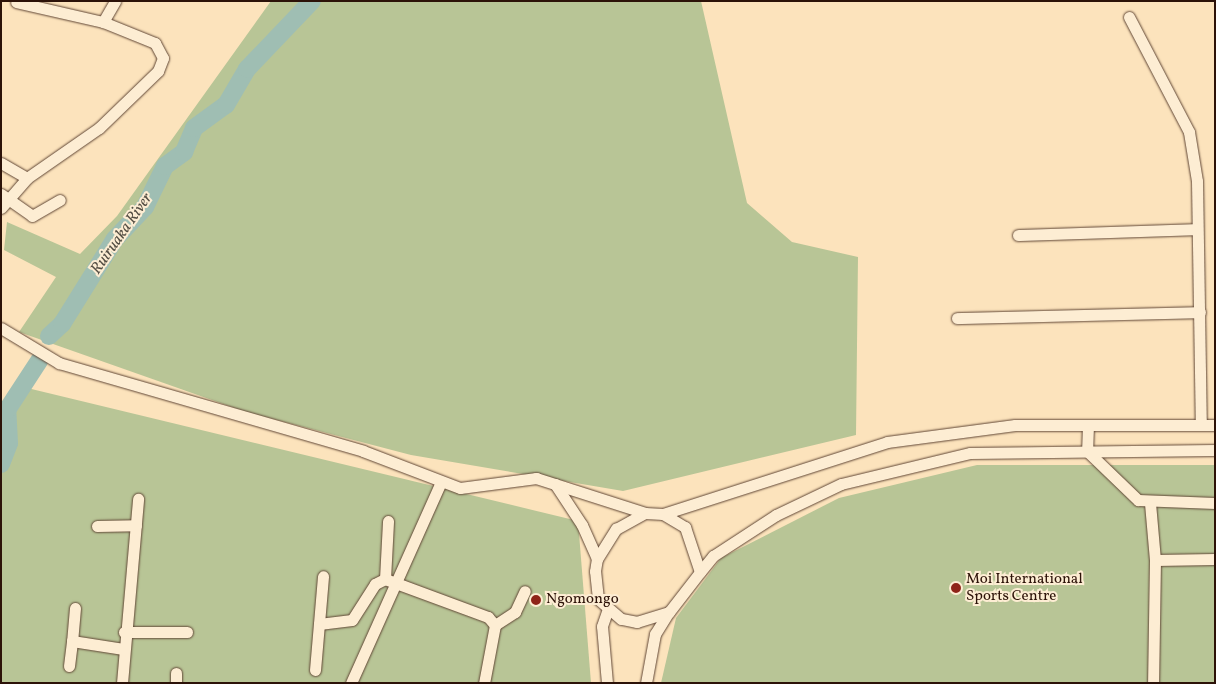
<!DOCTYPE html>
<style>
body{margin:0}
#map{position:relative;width:1216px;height:684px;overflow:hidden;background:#fce3bc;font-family:Vollkorn,serif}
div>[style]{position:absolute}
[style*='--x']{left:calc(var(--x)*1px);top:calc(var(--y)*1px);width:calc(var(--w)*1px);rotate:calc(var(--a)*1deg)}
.green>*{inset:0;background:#b8c596}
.river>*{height:18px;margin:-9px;padding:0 9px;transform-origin:9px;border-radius:9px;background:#9fbeb3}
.roads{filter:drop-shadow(0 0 1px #604635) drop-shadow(0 0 1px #604635)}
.minor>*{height:11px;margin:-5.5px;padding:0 5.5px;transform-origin:5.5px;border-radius:5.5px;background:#fdedd3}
.dots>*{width:14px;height:14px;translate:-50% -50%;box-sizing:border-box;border:2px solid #fdedd3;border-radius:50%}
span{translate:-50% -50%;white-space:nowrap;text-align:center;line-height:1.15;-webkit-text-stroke:4px #fdedd3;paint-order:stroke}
.poi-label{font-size:15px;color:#2c1208}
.left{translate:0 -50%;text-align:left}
.water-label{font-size:16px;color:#544e44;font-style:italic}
.frame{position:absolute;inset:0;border:2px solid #2c1208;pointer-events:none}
</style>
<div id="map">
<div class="green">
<div style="clip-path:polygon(271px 1px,701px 1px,747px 203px,792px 242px,858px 257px,856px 435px,623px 491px,411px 455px,246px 412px,19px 332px,56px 277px,4px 250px,7px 222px,80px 254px,117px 216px)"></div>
<div style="clip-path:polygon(19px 386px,578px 521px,591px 683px,1px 683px,1px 407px)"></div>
<div style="clip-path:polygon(977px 465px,1215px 465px,1215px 683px,661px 683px,676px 618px,721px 558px,839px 498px)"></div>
</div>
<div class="river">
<div style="--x:49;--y:336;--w:18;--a:-43"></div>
<div style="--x:62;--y:324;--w:100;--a:-58.1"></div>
<div style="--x:115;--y:239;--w:44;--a:-46.8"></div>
<div style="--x:145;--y:207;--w:46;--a:-64"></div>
<div style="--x:165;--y:166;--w:24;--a:-36"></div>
<div style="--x:184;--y:152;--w:26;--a:-67"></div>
<div style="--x:194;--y:128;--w:39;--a:-36"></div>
<div style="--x:226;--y:105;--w:42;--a:-59.7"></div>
<div style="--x:247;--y:69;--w:94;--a:-46.3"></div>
<div style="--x:1;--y:464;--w:22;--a:-69"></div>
<div style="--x:9;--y:443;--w:33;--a:-93"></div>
<div style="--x:7;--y:410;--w:59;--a:-56.9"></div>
</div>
<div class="roads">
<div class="minor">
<div style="--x:1129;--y:17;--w:130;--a:62.4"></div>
<div style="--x:1189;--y:132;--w:50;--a:80.7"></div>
<div style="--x:1197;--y:181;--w:244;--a:89.1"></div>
<div style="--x:103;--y:22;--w:24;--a:-60"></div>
<div style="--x:1;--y:163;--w:30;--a:30"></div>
<div style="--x:1;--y:194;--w:38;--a:35"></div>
<div style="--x:32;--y:216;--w:32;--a:-30"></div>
<div style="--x:1;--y:208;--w:40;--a:-49"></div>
<div style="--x:27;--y:178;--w:88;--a:-34.8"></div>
<div style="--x:99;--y:128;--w:82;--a:-44"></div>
<div style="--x:158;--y:71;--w:14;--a:-69"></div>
<div style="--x:163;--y:58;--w:17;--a:-118"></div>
<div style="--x:155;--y:43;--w:56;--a:-158"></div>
<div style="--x:103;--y:22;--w:89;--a:-167.1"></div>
<div style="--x:1018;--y:235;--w:177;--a:-1.9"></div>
<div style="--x:957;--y:318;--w:243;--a:-1.4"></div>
<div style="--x:1;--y:328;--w:68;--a:31.1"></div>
<div style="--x:59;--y:363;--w:316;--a:16.1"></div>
<div style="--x:363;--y:451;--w:104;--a:20.9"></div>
<div style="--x:460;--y:488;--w:77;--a:-7.5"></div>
<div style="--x:536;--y:478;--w:114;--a:17.8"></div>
<div style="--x:1088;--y:425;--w:26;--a:92"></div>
<div style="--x:1087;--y:451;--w:71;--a:43.9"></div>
<div style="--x:1138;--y:500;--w:77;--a:2.2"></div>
<div style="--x:555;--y:484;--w:49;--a:56.6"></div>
<div style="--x:582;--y:525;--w:37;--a:66"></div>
<div style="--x:1150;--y:503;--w:57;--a:85"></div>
<div style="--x:1155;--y:560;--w:123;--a:90.9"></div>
<div style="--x:645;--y:513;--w:18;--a:3"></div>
<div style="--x:663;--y:514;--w:26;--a:31"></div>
<div style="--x:685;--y:527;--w:47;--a:71.6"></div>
<div style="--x:700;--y:572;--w:51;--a:127.8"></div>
<div style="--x:669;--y:612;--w:34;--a:163"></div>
<div style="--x:637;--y:622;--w:16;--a:-169"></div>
<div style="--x:621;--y:619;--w:30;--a:-139"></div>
<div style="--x:598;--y:599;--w:28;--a:-96"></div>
<div style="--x:595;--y:571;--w:12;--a:-81"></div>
<div style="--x:597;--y:559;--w:36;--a:-58"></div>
<div style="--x:616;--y:529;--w:33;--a:-29"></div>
<div style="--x:663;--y:514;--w:235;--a:-17.8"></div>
<div style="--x:887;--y:442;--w:129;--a:-7.6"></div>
<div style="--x:1015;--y:425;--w:200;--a:0"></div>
<div style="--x:97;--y:526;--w:39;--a:-1"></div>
<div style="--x:1155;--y:560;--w:60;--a:-1"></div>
<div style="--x:700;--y:572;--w:21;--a:-51"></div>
<div style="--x:713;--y:556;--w:75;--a:-33.1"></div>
<div style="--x:776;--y:515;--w:72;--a:-25.5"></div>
<div style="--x:841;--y:484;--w:133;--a:-13.5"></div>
<div style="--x:970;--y:453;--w:245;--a:-0.7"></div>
<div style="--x:385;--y:579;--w:58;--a:-87"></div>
<div style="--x:75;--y:608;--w:33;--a:95"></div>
<div style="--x:72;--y:641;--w:52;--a:8.9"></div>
<div style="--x:319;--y:624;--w:33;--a:-7"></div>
<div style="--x:352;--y:620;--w:43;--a:-57.4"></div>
<div style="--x:375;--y:584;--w:11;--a:-27"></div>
<div style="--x:385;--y:579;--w:110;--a:20.3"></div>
<div style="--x:488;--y:617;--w:11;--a:49"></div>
<div style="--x:495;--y:625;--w:59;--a:100.7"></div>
<div style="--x:495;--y:625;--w:24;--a:-33"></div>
<div style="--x:515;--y:612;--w:23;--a:-65"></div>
<div style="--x:124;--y:632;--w:63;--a:0"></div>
<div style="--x:69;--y:666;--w:25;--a:-83"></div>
<div style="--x:315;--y:670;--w:94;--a:-85.1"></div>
<div style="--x:122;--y:683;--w:185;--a:-85"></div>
<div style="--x:176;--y:683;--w:10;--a:-90"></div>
<div style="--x:351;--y:683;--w:220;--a:-65.9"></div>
<div style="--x:607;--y:683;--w:57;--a:-95"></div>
<div style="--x:602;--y:626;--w:18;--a:-71"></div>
<div style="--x:646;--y:683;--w:50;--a:-79.6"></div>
<div style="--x:655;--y:634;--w:26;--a:-58"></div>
</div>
</div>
<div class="dots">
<div style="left:956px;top:588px;background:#8f2418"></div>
<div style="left:536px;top:600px;background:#8f2418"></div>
</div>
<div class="poi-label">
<span class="left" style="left:966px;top:588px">Moi International<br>Sports Centre</span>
<span class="left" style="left:546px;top:600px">Ngomongo</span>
</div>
<div class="water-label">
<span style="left:122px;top:234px;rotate:-55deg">Ruiruaka River</span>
</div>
<div class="frame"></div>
</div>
